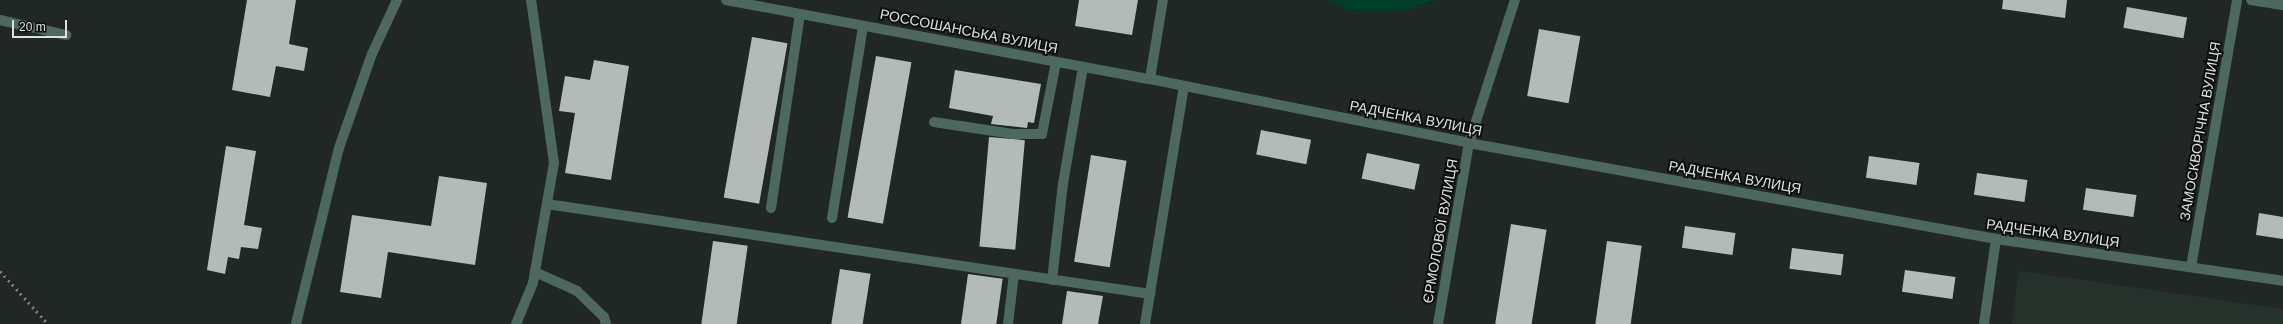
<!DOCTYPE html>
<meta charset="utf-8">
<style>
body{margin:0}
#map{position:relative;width:2283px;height:324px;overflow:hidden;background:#212724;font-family:Helvetica,sans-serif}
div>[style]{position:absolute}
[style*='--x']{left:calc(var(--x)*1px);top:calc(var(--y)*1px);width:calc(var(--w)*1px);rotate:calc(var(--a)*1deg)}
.built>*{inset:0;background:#25322c}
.green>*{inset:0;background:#003d2b}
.building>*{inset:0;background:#b2bbb7;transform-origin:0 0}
.service>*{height:10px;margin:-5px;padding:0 5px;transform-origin:5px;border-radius:5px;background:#4d695d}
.minor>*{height:10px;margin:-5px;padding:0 5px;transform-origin:5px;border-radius:5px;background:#4d695d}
.rail>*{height:3px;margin-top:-1.5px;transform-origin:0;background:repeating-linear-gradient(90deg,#797e7b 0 2px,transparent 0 6px)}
span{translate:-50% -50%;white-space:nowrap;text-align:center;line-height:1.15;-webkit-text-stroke:4px #0c0f0e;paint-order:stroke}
.street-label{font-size:14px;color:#dce0de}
.scale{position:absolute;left:12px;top:20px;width:55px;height:18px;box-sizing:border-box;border:2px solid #dce0de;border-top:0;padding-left:5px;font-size:12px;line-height:14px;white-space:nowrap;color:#dce0de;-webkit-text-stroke:3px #0c0f0e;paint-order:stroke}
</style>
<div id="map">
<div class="built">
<div style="clip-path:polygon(2019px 271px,2283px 309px,2283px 324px,2012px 324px)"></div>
</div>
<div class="green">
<div style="clip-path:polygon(1327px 0,1439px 0,1401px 12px,1349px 11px)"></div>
</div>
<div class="building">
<div style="clip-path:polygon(247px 0,296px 0,289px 44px,308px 48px,304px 71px,276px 66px,270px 97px,232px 90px)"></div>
<div style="clip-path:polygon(1079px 0,1138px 0,1132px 35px,1075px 26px)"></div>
<div style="clip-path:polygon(2003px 0,2067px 0,2065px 18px,2002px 9px)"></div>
<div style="left:2127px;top:7px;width:61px;height:21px;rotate:10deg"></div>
<div style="left:1539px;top:29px;width:42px;height:68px;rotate:10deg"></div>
<div style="left:752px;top:37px;width:36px;height:163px;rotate:10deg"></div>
<div style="left:876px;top:56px;width:36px;height:164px;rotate:10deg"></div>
<div style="clip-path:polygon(594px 60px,629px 66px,611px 180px,565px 173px,575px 113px,559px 111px,565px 76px,590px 80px)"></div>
<div style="clip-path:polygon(955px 70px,1041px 84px,1034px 123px,1028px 122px,1027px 128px,991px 124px,993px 116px,949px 108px)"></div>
<div style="left:1261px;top:130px;width:51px;height:25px;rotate:11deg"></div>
<div style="left:989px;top:137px;width:36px;height:110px;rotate:5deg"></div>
<div style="clip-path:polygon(226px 146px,256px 151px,244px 225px,262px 228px,258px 249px,241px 247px,239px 259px,228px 257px,225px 274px,207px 270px)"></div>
<div style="left:1367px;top:153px;width:54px;height:26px;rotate:12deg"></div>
<div style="left:1091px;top:155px;width:36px;height:108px;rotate:9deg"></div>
<div style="left:1869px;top:156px;width:51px;height:22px;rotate:8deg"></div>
<div style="left:1977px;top:173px;width:51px;height:22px;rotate:8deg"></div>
<div style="clip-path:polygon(439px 176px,487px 183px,475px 265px,388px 252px,381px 298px,340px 292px,352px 215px,431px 226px)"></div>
<div style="left:2086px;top:188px;width:51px;height:22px;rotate:8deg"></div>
<div style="clip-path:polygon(2259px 213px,2283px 217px,2283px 239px,2256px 235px)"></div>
<div style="left:1511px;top:224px;width:36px;height:101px;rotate:9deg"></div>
<div style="left:1685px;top:226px;width:51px;height:22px;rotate:8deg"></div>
<div style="left:713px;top:241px;width:35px;height:84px;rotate:8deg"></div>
<div style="left:1607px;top:241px;width:35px;height:84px;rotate:8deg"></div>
<div style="left:1792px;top:248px;width:52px;height:21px;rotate:7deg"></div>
<div style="left:840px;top:269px;width:31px;height:56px;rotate:9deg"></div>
<div style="left:1905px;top:270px;width:51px;height:22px;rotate:8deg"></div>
<div style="left:968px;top:274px;width:35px;height:51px;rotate:8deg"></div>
<div style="clip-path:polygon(1067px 291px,1103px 296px,1098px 324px,1062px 324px)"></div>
</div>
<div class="service">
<div style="--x:934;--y:122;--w:80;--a:8.6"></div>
<div style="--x:1013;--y:134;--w:29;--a:0"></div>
<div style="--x:1042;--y:134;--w:73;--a:-79"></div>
<div style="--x:1469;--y:143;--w:150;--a:-72.2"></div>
<div style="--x:547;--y:204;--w:610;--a:8.49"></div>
<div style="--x:771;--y:208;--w:196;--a:-81.5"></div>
<div style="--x:832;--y:218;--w:194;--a:-80.8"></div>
<div style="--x:535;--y:272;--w:46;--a:24.3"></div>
<div style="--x:577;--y:291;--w:37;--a:44"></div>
<div style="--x:604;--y:317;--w:7;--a:74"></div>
<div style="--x:1052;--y:280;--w:97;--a:-83.5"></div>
<div style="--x:1063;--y:184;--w:119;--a:-80.3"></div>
<div style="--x:1008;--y:324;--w:50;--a:-83.2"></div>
<div style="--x:1145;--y:324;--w:240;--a:-80.7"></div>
</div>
<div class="minor">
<div style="--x:726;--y:0;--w:431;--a:10.6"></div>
<div style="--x:1150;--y:79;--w:325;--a:11.3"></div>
<div style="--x:1469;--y:143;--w:536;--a:10.32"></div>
<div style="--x:1996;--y:239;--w:290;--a:8.3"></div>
<div style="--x:2251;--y:0;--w:32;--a:9"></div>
<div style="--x:0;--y:20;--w:68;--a:12.8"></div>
<div style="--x:1150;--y:79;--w:80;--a:-80.7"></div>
<div style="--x:2191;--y:267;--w:271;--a:-80.2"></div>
<div style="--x:296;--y:324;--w:181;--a:-76.3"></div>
<div style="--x:339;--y:148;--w:100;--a:-70.7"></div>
<div style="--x:372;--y:54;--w:60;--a:-65.2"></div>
<div style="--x:516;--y:324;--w:44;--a:-67.5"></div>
<div style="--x:533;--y:283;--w:122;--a:-80.1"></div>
<div style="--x:554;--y:163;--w:165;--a:-98"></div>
<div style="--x:1438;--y:324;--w:184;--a:-80.3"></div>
<div style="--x:1984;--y:324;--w:86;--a:-82"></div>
</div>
<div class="rail">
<div style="--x:0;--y:271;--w:72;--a:47.8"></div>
</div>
<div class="street-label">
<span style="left:969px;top:31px;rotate:11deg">РОССОШАНСЬКА ВУЛИЦЯ</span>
<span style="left:1416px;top:118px;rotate:11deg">РАДЧЕНКА ВУЛИЦЯ</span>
<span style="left:2200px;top:131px;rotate:-80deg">ЗАМОСКВОРІЧНА ВУЛИЦЯ</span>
<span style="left:1735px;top:177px;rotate:10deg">РАДЧЕНКА ВУЛИЦЯ</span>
<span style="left:1440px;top:231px;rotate:-80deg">ЄРМОЛОВОЇ ВУЛИЦЯ</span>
<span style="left:2053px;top:233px;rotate:8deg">РАДЧЕНКА ВУЛИЦЯ</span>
</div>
<div class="scale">20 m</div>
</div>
